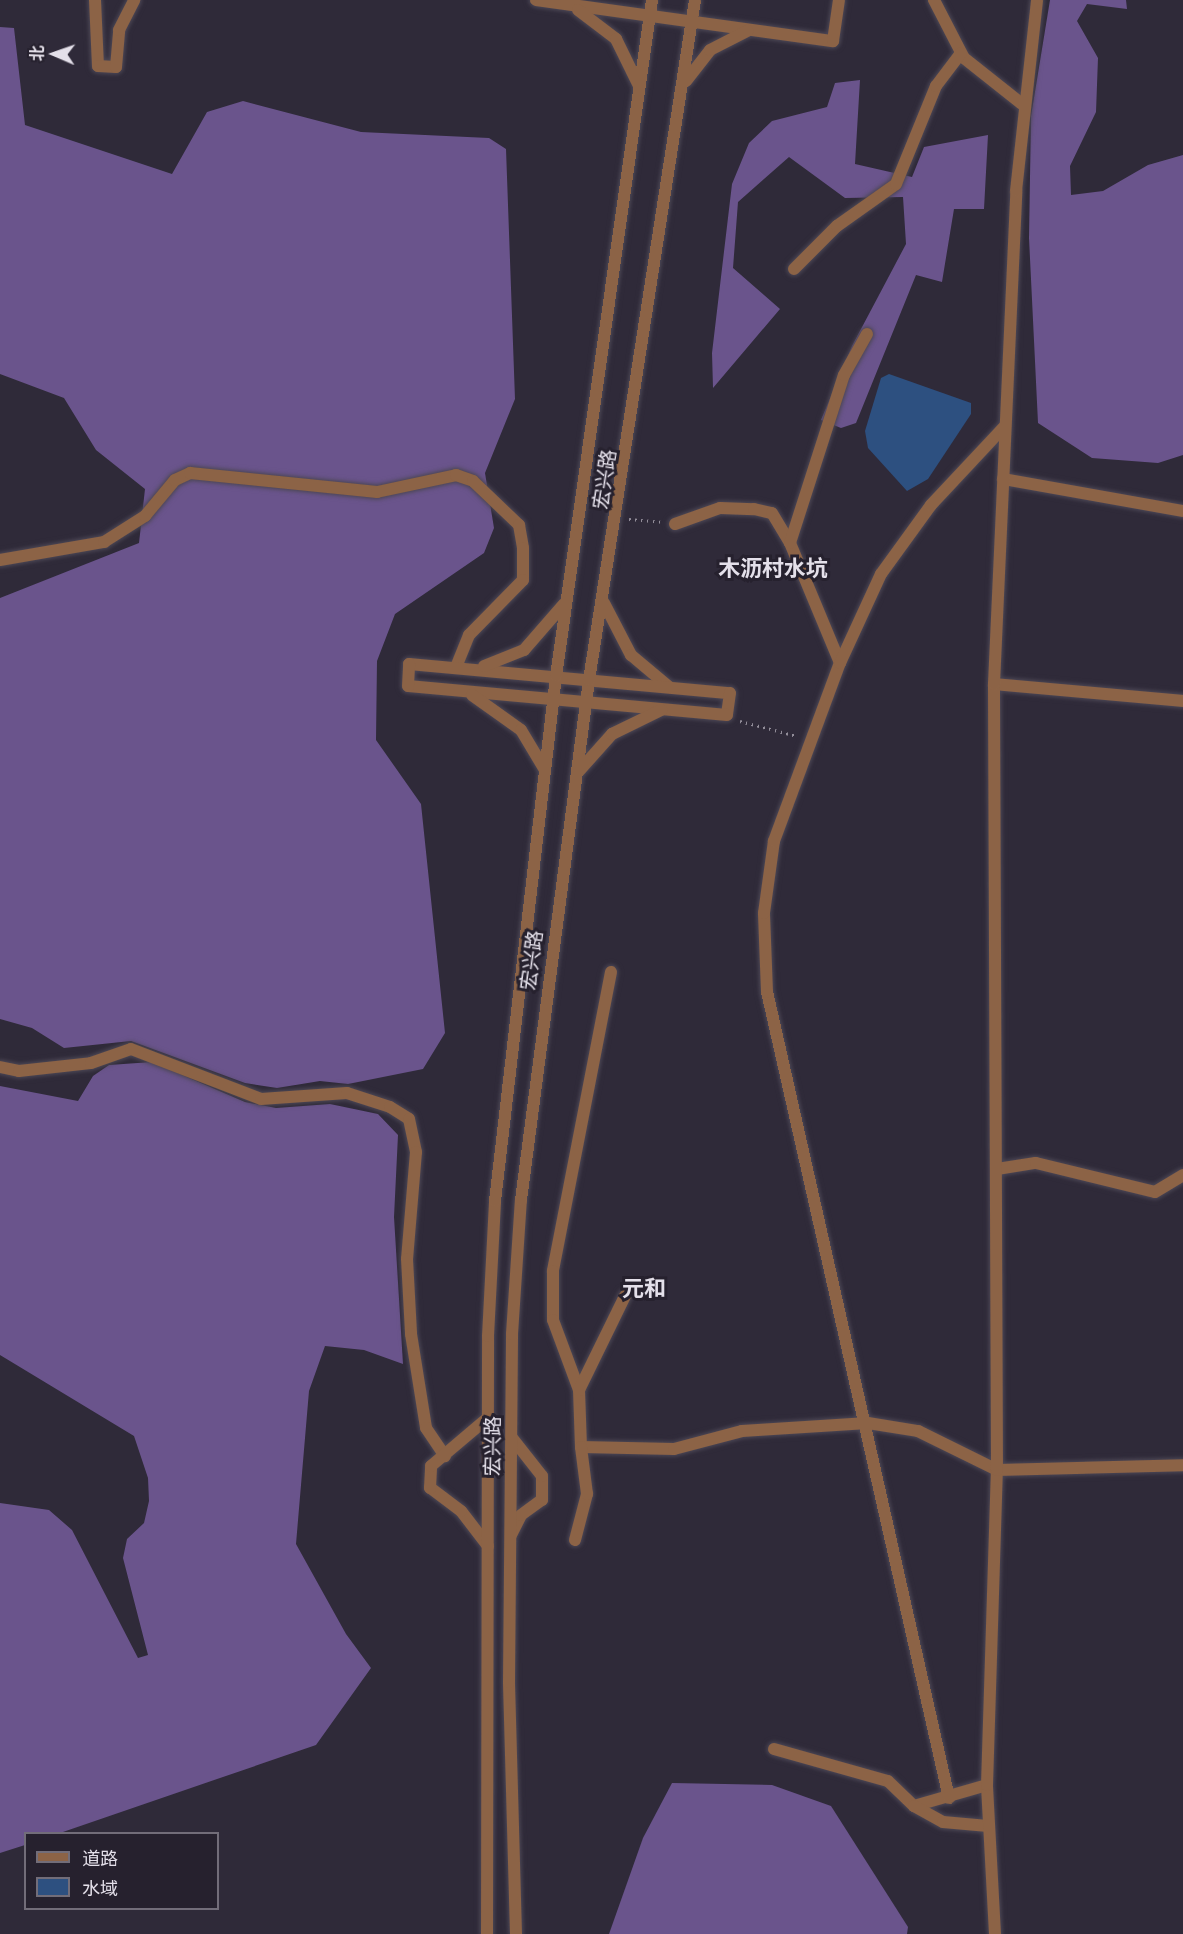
<!DOCTYPE html>
<meta charset="utf-8">
<style>
body{margin:0}
#map{position:relative;width:1183px;height:1934px;overflow:hidden;background:#2f2a39;font-family:Georgia,"Noto Sans SC",serif}
div>[style]{position:absolute}
[style*='--x']{left:calc(var(--x)*1px);top:calc(var(--y)*1px);width:calc(var(--w)*1px);rotate:calc(var(--a)*1deg)}
.forest>*{inset:0;background:#6a548c}
.water>*{inset:0;background:#2d5080}
.path>*{height:3px;margin-top:-1.5px;transform-origin:0;background:repeating-linear-gradient(90deg,#928d99 0 1.5px,transparent 0 6px)}
.roads{filter:drop-shadow(0 0 2px #4c4755) drop-shadow(0 0 2px #4c4755)}
.minor>*{height:12px;margin:-6px;padding:0 6px;transform-origin:6px;border-radius:6px;background:#8c6346}
.tertiary>*{height:12px;margin:-6px;padding:0 6px;transform-origin:6px;border-radius:6px;background:#8c6346}
span{translate:-50% -50%;white-space:nowrap;text-align:center;line-height:1.15;-webkit-text-stroke:6px #26212e;paint-order:stroke}
.street-label{font-size:20px;color:#e4e0ea}
.quarter-label{font-size:22px;color:#e4e0ea;font-weight:700}
.legend{position:absolute;left:24px;top:1832px;width:195px;height:78px;box-sizing:border-box;background:#26212e;border:2px solid #726d79;margin:0;padding:8px 10px;list-style:none;font-size:18px;color:#e4e0ea}
.legend li{display:flex;align-items:center;gap:12px;height:30px}
.legend b{width:30px;border:2px solid #726d79}
.north{position:absolute;left:24px;top:24px;width:60px;height:60px;-webkit-text-stroke:4px #26212e;paint-order:stroke;rotate:272deg;font-size:16px;font-weight:700;line-height:24px;text-align:center;color:#e4e0ea}
.north::after{content:'';display:block;margin:auto;width:21px;height:27px;background:#e4e0ea;clip-path:polygon(50% 0,100% 100%,50% 72%,0 100%)}
</style>
<div id="map">
<div class="forest">
<div style="clip-path:polygon(1050px 0,1126px 0,1127px 9px,1087px 4px,1077px 21px,1098px 58px,1096px 112px,1070px 166px,1071px 195px,1103px 191px,1148px 165px,1183px 155px,1183px 455px,1158px 463px,1092px 458px,1038px 423px,1029px 238px,1031px 116px)"></div>
<div style="clip-path:polygon(0 27px,14px 28px,25px 125px,172px 174px,207px 112px,243px 101px,361px 132px,489px 138px,506px 149px,515px 399px,485px 473px,494px 528px,484px 553px,395px 614px,377px 661px,376px 740px,421px 804px,445px 1033px,423px 1069px,348px 1084px,320px 1081px,277px 1088px,245px 1083px,131px 1041px,64px 1048px,32px 1028px,0 1019px,0 598px,139px 543px,145px 489px,96px 450px,64px 398px,0 374px)"></div>
<div style="clip-path:polygon(860px 80px,855px 164px,912px 177px,924px 147px,988px 135px,984px 209px,954px 209px,942px 282px,916px 275px,856px 423px,841px 428px,821px 420px,852px 346px,906px 244px,903px 197px,845px 198px,789px 157px,738px 202px,733px 268px,780px 309px,713px 388px,712px 353px,732px 184px,749px 143px,772px 121px,827px 107px,835px 83px)"></div>
<div style="clip-path:polygon(152px 1062px,245px 1102px,276px 1108px,330px 1104px,378px 1114px,398px 1135px,394px 1217px,403px 1364px,364px 1350px,325px 1346px,309px 1391px,296px 1544px,346px 1634px,371px 1668px,316px 1745px,60px 1833px,26px 1834px,25px 1845px,0 1853px,0 1503px,49px 1510px,72px 1530px,138px 1658px,148px 1655px,123px 1558px,127px 1539px,144px 1523px,149px 1501px,148px 1478px,134px 1436px,0 1355px,0 1086px,78px 1101px,93px 1076px,109px 1065px)"></div>
<div style="clip-path:polygon(672px 1783px,772px 1785px,831px 1806px,908px 1927px,907px 1934px,609px 1934px,643px 1838px)"></div>
</div>
<div class="water">
<div style="clip-path:polygon(889px 374px,971px 403px,971px 414px,928px 479px,907px 491px,868px 448px,865px 431px,881px 378px)"></div>
</div>
<div class="path">
<div style="--x:629;--y:519;--w:33;--a:5"></div>
<div style="--x:740;--y:721;--w:59;--a:14.7"></div>
</div>
<div class="roads">
<div class="minor">
<div style="--x:934;--y:0;--w:65;--a:62.7"></div>
<div style="--x:964;--y:58;--w:74;--a:38.4"></div>
<div style="--x:794;--y:269;--w:61;--a:-45"></div>
<div style="--x:837;--y:226;--w:72;--a:-35.4"></div>
<div style="--x:896;--y:184;--w:106;--a:-67.8"></div>
<div style="--x:936;--y:86;--w:41;--a:-52.9"></div>
<div style="--x:1003;--y:479;--w:183;--a:10.1"></div>
<div style="--x:675;--y:524;--w:48;--a:-19.6"></div>
<div style="--x:720;--y:508;--w:34;--a:2"></div>
<div style="--x:754;--y:509;--w:18;--a:13"></div>
<div style="--x:772;--y:513;--w:35;--a:59"></div>
<div style="--x:0;--y:560;--w:106;--a:-9.8"></div>
<div style="--x:104;--y:542;--w:49;--a:-32.4"></div>
<div style="--x:145;--y:516;--w:47;--a:-50.2"></div>
<div style="--x:175;--y:480;--w:17;--a:-25"></div>
<div style="--x:190;--y:473;--w:188;--a:5.8"></div>
<div style="--x:377;--y:492;--w:81;--a:-12.1"></div>
<div style="--x:456;--y:475;--w:18;--a:19"></div>
<div style="--x:473;--y:481;--w:64;--a:43.7"></div>
<div style="--x:519;--y:525;--w:23;--a:80"></div>
<div style="--x:523;--y:548;--w:32;--a:90"></div>
<div style="--x:523;--y:580;--w:77;--a:134.5"></div>
<div style="--x:469;--y:635;--w:35;--a:112"></div>
<div style="--x:840;--y:663;--w:130;--a:-112.6"></div>
<div style="--x:790;--y:543;--w:176;--a:-72.2"></div>
<div style="--x:844;--y:375;--w:47;--a:-60.7"></div>
<div style="--x:994;--y:684;--w:190;--a:5.1"></div>
<div style="--x:611;--y:972;--w:305;--a:101"></div>
<div style="--x:553;--y:1271;--w:49;--a:90"></div>
<div style="--x:553;--y:1320;--w:75;--a:69.6"></div>
<div style="--x:579;--y:1390;--w:57;--a:88"></div>
<div style="--x:581;--y:1447;--w:93;--a:1.2"></div>
<div style="--x:674;--y:1449;--w:70;--a:-14.8"></div>
<div style="--x:742;--y:1431;--w:126;--a:-3.6"></div>
<div style="--x:868;--y:1423;--w:51;--a:9.1"></div>
<div style="--x:918;--y:1431;--w:88;--a:26.3"></div>
<div style="--x:997;--y:1470;--w:186;--a:-1.5"></div>
<div style="--x:0;--y:1067;--w:19;--a:12"></div>
<div style="--x:19;--y:1071;--w:72;--a:-6.3"></div>
<div style="--x:91;--y:1063;--w:42;--a:-19.3"></div>
<div style="--x:131;--y:1049;--w:139;--a:21"></div>
<div style="--x:261;--y:1099;--w:86;--a:-4"></div>
<div style="--x:347;--y:1093;--w:45;--a:18"></div>
<div style="--x:390;--y:1107;--w:22;--a:32"></div>
<div style="--x:409;--y:1119;--w:34;--a:78"></div>
<div style="--x:416;--y:1152;--w:107;--a:94.8"></div>
<div style="--x:407;--y:1259;--w:75;--a:86.9"></div>
<div style="--x:411;--y:1334;--w:95;--a:80.9"></div>
<div style="--x:426;--y:1428;--w:34;--a:56"></div>
<div style="--x:997;--y:1169;--w:39;--a:-9"></div>
<div style="--x:1036;--y:1163;--w:122;--a:13.7"></div>
<div style="--x:1155;--y:1192;--w:33;--a:-31"></div>
<div style="--x:579;--y:1390;--w:105;--a:-63.9"></div>
<div style="--x:575;--y:1540;--w:48;--a:-75.4"></div>
<div style="--x:587;--y:1494;--w:47;--a:-97.3"></div>
<div style="--x:774;--y:1749;--w:118;--a:15.7"></div>
<div style="--x:888;--y:1781;--w:36;--a:44"></div>
<div style="--x:987;--y:1785;--w:76;--a:164"></div>
<div style="--x:914;--y:1806;--w:33;--a:29"></div>
<div style="--x:943;--y:1822;--w:45;--a:5.1"></div>
<div style="--x:949;--y:1798;--w:826;--a:-102.72"></div>
<div style="--x:767;--y:992;--w:79;--a:-92.2"></div>
<div style="--x:764;--y:913;--w:73;--a:-82.1"></div>
<div style="--x:774;--y:841;--w:190;--a:-69.7"></div>
<div style="--x:840;--y:663;--w:98;--a:-65.3"></div>
<div style="--x:881;--y:574;--w:85;--a:-54.1"></div>
<div style="--x:931;--y:505;--w:108;--a:-46.9"></div>
</div>
<div class="tertiary">
<div style="--x:95;--y:0;--w:66;--a:87.4"></div>
<div style="--x:98;--y:66;--w:18;--a:3"></div>
<div style="--x:116;--y:67;--w:37;--a:-85"></div>
<div style="--x:119;--y:30;--w:34;--a:-63"></div>
<div style="--x:536;--y:0;--w:300;--a:7.9"></div>
<div style="--x:833;--y:41;--w:41;--a:-81.7"></div>
<div style="--x:578;--y:10;--w:48;--a:37.3"></div>
<div style="--x:616;--y:39;--w:50;--a:63.9"></div>
<div style="--x:686;--y:81;--w:39;--a:-52"></div>
<div style="--x:710;--y:50;--w:42;--a:-27.2"></div>
<div style="--x:604;--y:603;--w:59;--a:62.6"></div>
<div style="--x:631;--y:655;--w:50;--a:40.1"></div>
<div style="--x:409;--y:664;--w:322;--a:5.2"></div>
<div style="--x:730;--y:693;--w:22;--a:98"></div>
<div style="--x:727;--y:715;--w:320;--a:-174.8"></div>
<div style="--x:408;--y:686;--w:22;--a:-87"></div>
<div style="--x:484;--y:666;--w:43;--a:-21.8"></div>
<div style="--x:524;--y:650;--w:61;--a:-49"></div>
<div style="--x:472;--y:695;--w:60;--a:35.5"></div>
<div style="--x:521;--y:730;--w:47;--a:59"></div>
<div style="--x:579;--y:771;--w:50;--a:-48.3"></div>
<div style="--x:612;--y:734;--w:55;--a:-26.1"></div>
<div style="--x:511;--y:1535;--w:22;--a:-63"></div>
<div style="--x:521;--y:1515;--w:26;--a:-36"></div>
<div style="--x:542;--y:1500;--w:24;--a:-90"></div>
<div style="--x:542;--y:1476;--w:48;--a:-128.3"></div>
<div style="--x:488;--y:1546;--w:44;--a:-127.6"></div>
<div style="--x:461;--y:1511;--w:39;--a:-143"></div>
<div style="--x:430;--y:1488;--w:22;--a:-87"></div>
<div style="--x:431;--y:1466;--w:76;--a:-40.2"></div>
<div style="--x:487;--y:1934;--w:598;--a:-89.9"></div>
<div style="--x:488;--y:1336;--w:135;--a:-87"></div>
<div style="--x:495;--y:1201;--w:529;--a:-83.37"></div>
<div style="--x:556;--y:676;--w:683;--a:-81.92"></div>
<div style="--x:516;--y:1934;--w:252;--a:-91.6"></div>
<div style="--x:509;--y:1682;--w:348;--a:-89.5"></div>
<div style="--x:512;--y:1334;--w:134;--a:-86.2"></div>
<div style="--x:521;--y:1200;--w:524;--a:-82.55"></div>
<div style="--x:589;--y:680;--w:688;--a:-81.14"></div>
<div style="--x:995;--y:1934;--w:149;--a:-93.1"></div>
<div style="--x:987;--y:1785;--w:315;--a:-88.2"></div>
<div style="--x:997;--y:1470;--w:786;--a:-90.22"></div>
<div style="--x:994;--y:684;--w:493;--a:-87.4"></div>
<div style="--x:1016;--y:191;--w:192;--a:-83.7"></div>
</div>
</div>
<div class="street-label">
<span style="left:603px;top:479px;rotate:-81deg">宏兴路</span>
<span style="left:530px;top:960px;rotate:-82deg">宏兴路</span>
<span style="left:491px;top:1446px;rotate:-89deg">宏兴路</span>
</div>
<div class="quarter-label">
<span style="left:773px;top:567px">木沥村水坑</span>
<span style="left:644px;top:1287px">元和</span>
</div>
<ul class="legend">
<li><b style="height:8px;background:#8c6346"></b>道路</li>
<li><b style="height:16px;background:#2d5080"></b>水域</li>
</ul>
<div class="north">北</div>
</div>
